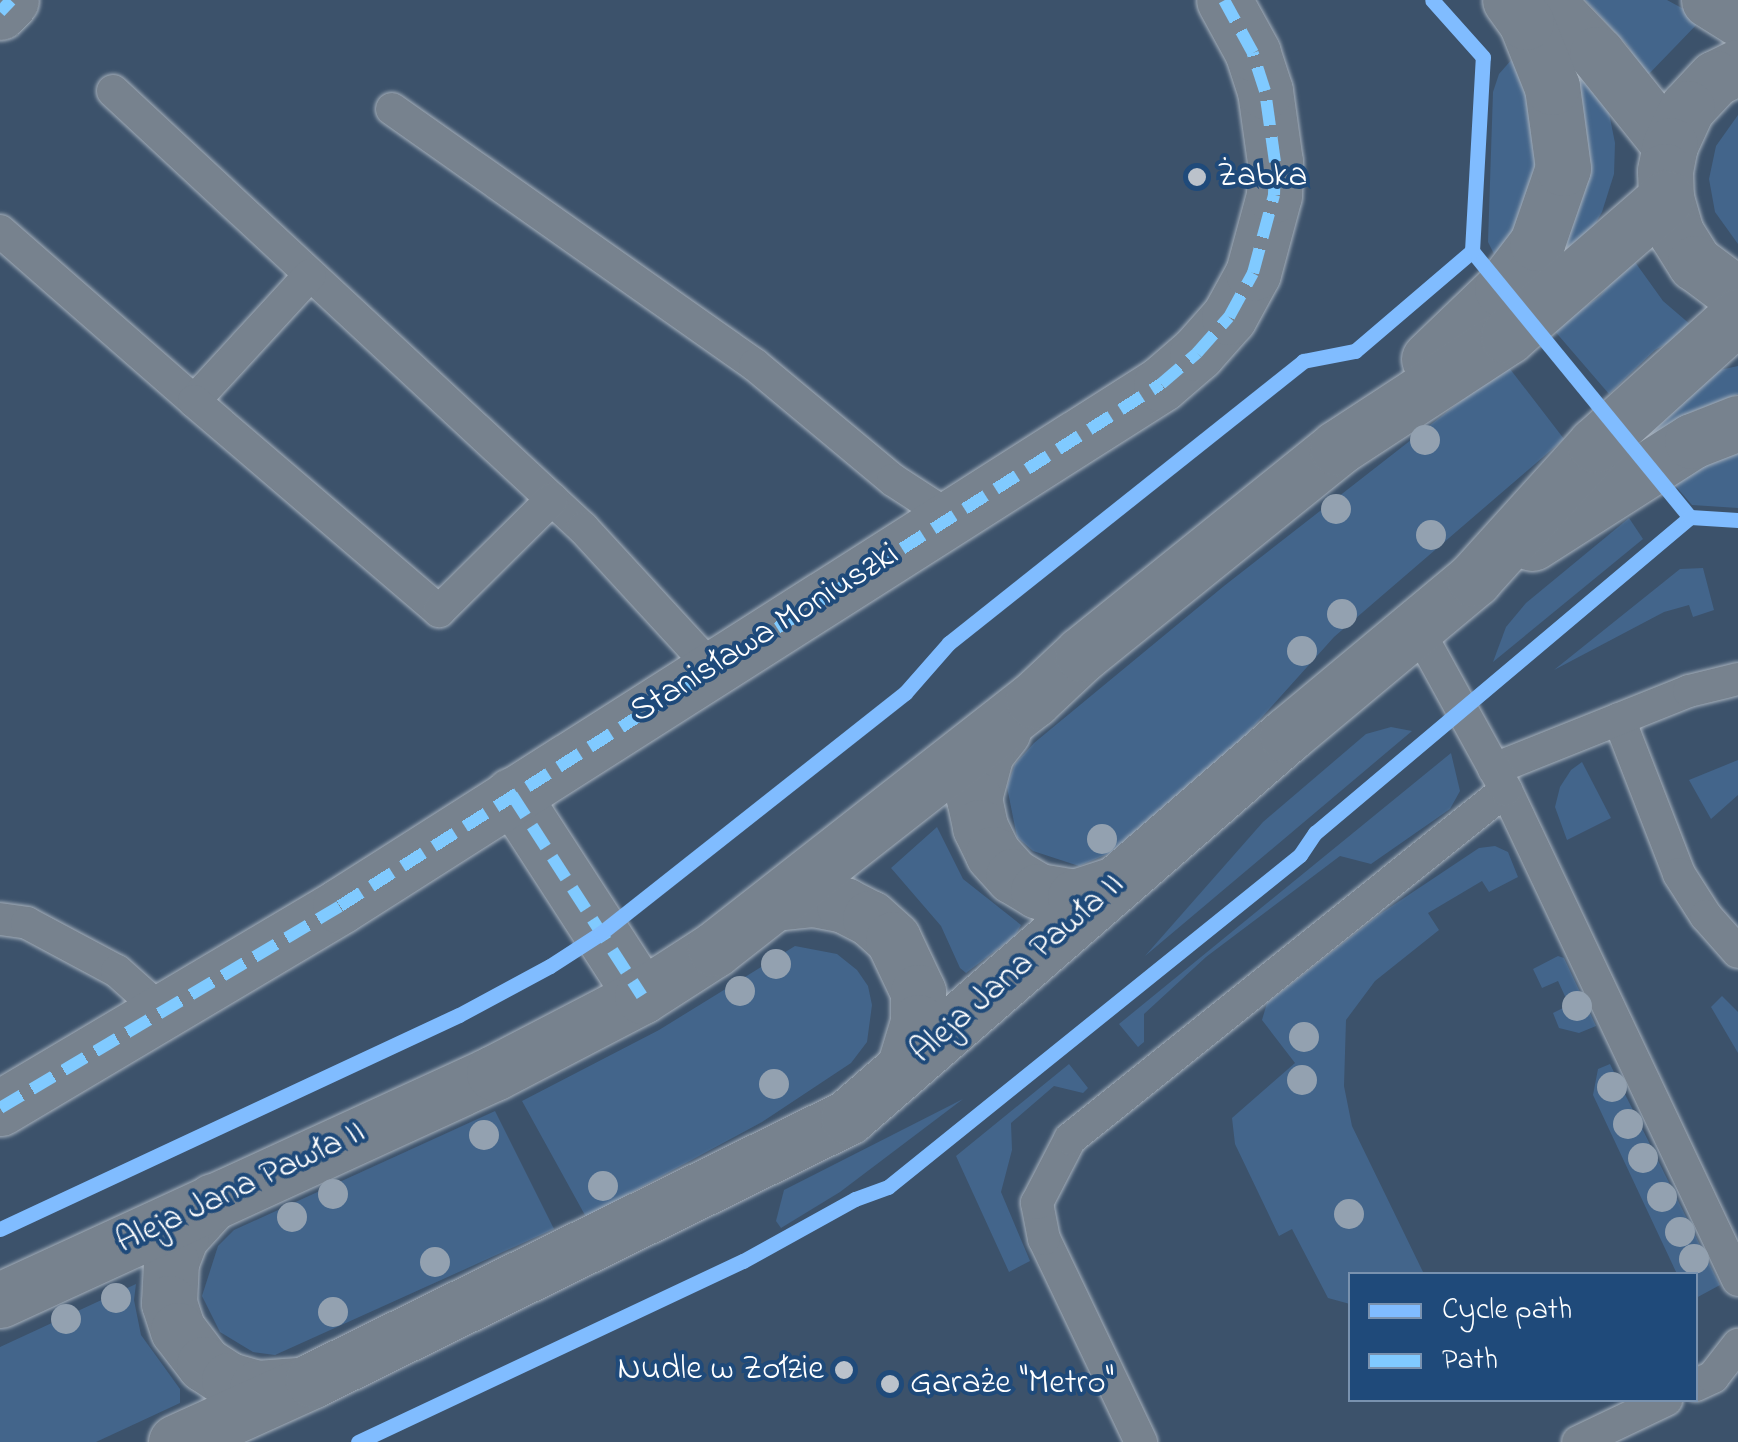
<!DOCTYPE html>
<meta charset="utf-8">
<style>
body{margin:0}
#map{position:relative;width:1738px;height:1442px;overflow:hidden;background:#3c526b;font-family:"Indie Flower",sans-serif}
div>[style]{position:absolute}
[style*='--x']{left:calc(var(--x)*1px);top:calc(var(--y)*1px);width:calc(var(--w)*1px);rotate:calc(var(--a)*1deg)}
.green>*{inset:0;background:#43658b}
.roads{filter:drop-shadow(0 0 2px #a7b1bc) drop-shadow(0 0 2px #a7b1bc)}
.lane>*{height:32px;margin:-16px;padding:0 16px;transform-origin:16px;border-radius:16px;background:#77828e}
.street>*{height:55px;margin:-27.5px;padding:0 27.5px;transform-origin:27.5px;border-radius:27.5px;background:#77828e}
.secondary>*{height:55px;margin:-27.5px;padding:0 27.5px;transform-origin:27.5px;border-radius:27.5px;background:#77828e}
.quiet>*{height:12px;margin-top:-6px;transform-origin:0;background:repeating-linear-gradient(90deg,#80caff 0 25px,transparent 0 37px)}
.cycleway>*{height:15px;margin:-7.5px;padding:0 7.5px;transform-origin:7.5px;border-radius:7.5px;background:#80bcff}
.trees>*{width:30px;height:30px;margin:-15px;border-radius:50%;background:#93a1b0}
.dots>*{width:28px;height:28px;translate:-50% -50%;box-sizing:border-box;border:5px solid #1f4a7a;border-radius:50%}
span{translate:-50% -50%;white-space:nowrap;text-align:center;line-height:1.15;-webkit-text-stroke:8px #1f4a7a;paint-order:stroke}
.poi-label{font-size:35px;color:#fff}
.left{translate:0 -50%;text-align:left}
.right{translate:-100% -50%;text-align:right}
.street-label{font-size:35px;color:#fff}
.legend{position:absolute;left:1348px;top:1272px;width:350px;height:130px;box-sizing:border-box;background:#1f4a7a;border:2px solid #7992af;margin:0;padding:12px 18px;list-style:none;font-size:30px;color:#fff}
.legend li{display:flex;align-items:center;gap:20px;height:50px}
.legend b{width:50px;border:2px solid #7992af}
</style>
<div id="map">
<div class="green">
<div style="clip-path:polygon(1585px 0,1667px 0,1702px 19px,1645px 78px,1628px 46px)"></div>
<div style="clip-path:polygon(1513px 58px,1523px 78px,1536px 161px,1518px 226px,1497px 260px,1488px 242px,1493px 92px,1499px 74px)"></div>
<div style="clip-path:polygon(1576px 68px,1608px 108px,1615px 143px,1614px 174px,1602px 212px,1586px 240px,1555px 273px)"></div>
<div style="clip-path:polygon(1738px 115px,1738px 244px,1715px 212px,1709px 179px,1716px 146px)"></div>
<div style="clip-path:polygon(1629px 262px,1635px 262px,1663px 301px,1691px 325px,1690px 331px,1655px 350px,1609px 394px,1553px 329px,1599px 297px)"></div>
<div style="clip-path:polygon(1507px 365px,1564px 439px,1334px 637px,1246px 735px,1110px 853px,1079px 866px,1033px 851px,1017px 837px,1007px 787px,1015px 764px,1034px 743px,1224px 586px)"></div>
<div style="clip-path:polygon(1738px 366px,1738px 394px,1689px 413px,1648px 441px,1640px 431px,1715px 371px)"></div>
<div style="clip-path:polygon(1738px 445px,1738px 508px,1692px 505px,1672px 482px)"></div>
<div style="clip-path:polygon(1629px 518px,1643px 539px,1493px 662px,1506px 627px,1526px 603px)"></div>
<div style="clip-path:polygon(1703px 568px,1714px 610px,1693px 617px,1689px 605px,1664px 612px,1554px 670px,1680px 569px)"></div>
<div style="clip-path:polygon(1391px 727px,1412px 731px,1145px 956px,1263px 822px,1366px 734px)"></div>
<div style="clip-path:polygon(1451px 753px,1460px 791px,1450px 809px,1371px 864px,1340px 856px,1206px 957px,1144px 1014px,1144px 1042px,1138px 1047px,1119px 1024px)"></div>
<div style="clip-path:polygon(1738px 760px,1738px 795px,1711px 819px,1689px 780px)"></div>
<div style="clip-path:polygon(1582px 762px,1611px 818px,1567px 840px,1555px 807px,1560px 787px,1571px 770px)"></div>
<div style="clip-path:polygon(937px 827px,963px 879px,1021px 925px,1015px 936px,966px 973px,960px 968px,941px 926px,891px 868px)"></div>
<div style="clip-path:polygon(1495px 846px,1508px 852px,1518px 877px,1489px 892px,1482px 881px,1428px 913px,1439px 930px,1375px 981px,1346px 1020px,1344px 1086px,1352px 1126px,1424px 1274px,1350px 1274px,1350px 1304px,1328px 1298px,1292px 1229px,1279px 1236px,1235px 1144px,1232px 1118px,1295px 1063px,1262px 1020px,1267px 1003px,1380px 914px,1479px 848px)"></div>
<div style="clip-path:polygon(795px 946px,837px 954px,857px 970px,868px 986px,872px 1005px,867px 1042px,851px 1063px,762px 1122px,586px 1217px,522px 1101px,659px 1030px)"></div>
<div style="clip-path:polygon(1558px 956px,1564px 958px,1596px 1026px,1579px 1033px,1559px 1028px,1553px 1013px,1569px 1005px,1558px 981px,1542px 988px,1533px 969px)"></div>
<div style="clip-path:polygon(1722px 996px,1738px 1012px,1738px 1053px,1711px 1007px)"></div>
<div style="clip-path:polygon(1069px 1064px,1088px 1088px,1083px 1093px,1054px 1086px,1011px 1123px,1012px 1150px,1001px 1192px,1030px 1261px,1009px 1272px,956px 1156px)"></div>
<div style="clip-path:polygon(1610px 1064px,1720px 1285px,1696px 1298px,1696px 1274px,1677px 1274px,1593px 1095px,1598px 1069px)"></div>
<div style="clip-path:polygon(963px 1099px,840px 1192px,781px 1228px,776px 1221px,784px 1190px)"></div>
<div style="clip-path:polygon(495px 1111px,554px 1229px,275px 1355px,253px 1352px,220px 1332px,202px 1296px,218px 1246px,234px 1230px)"></div>
<div style="clip-path:polygon(136px 1284px,134px 1300px,141px 1335px,180px 1389px,180px 1403px,96px 1442px,0 1442px,0 1347px)"></div>
</div>
<div class="roads">
<div class="lane">
<div style="--x:113;--y:91;--w:642;--a:42.92"></div>
<div style="--x:583;--y:528;--w:189;--a:47.4"></div>
<div style="--x:392;--y:109;--w:444;--a:35.2"></div>
<div style="--x:755;--y:365;--w:180;--a:39.8"></div>
<div style="--x:893;--y:480;--w:68;--a:33"></div>
<div style="--x:0;--y:231;--w:258;--a:41.2"></div>
<div style="--x:194;--y:401;--w:171;--a:-47.4"></div>
<div style="--x:194;--y:401;--w:323;--a:40.6"></div>
<div style="--x:439;--y:611;--w:159;--a:-44.7"></div>
<div style="--x:1619;--y:719;--w:166;--a:68.8"></div>
<div style="--x:1679;--y:874;--w:50;--a:57.3"></div>
<div style="--x:1706;--y:916;--w:48;--a:48.4"></div>
<div style="--x:1494;--y:769;--w:210;--a:-21.8"></div>
<div style="--x:1689;--y:691;--w:50;--a:-13.8"></div>
<div style="--x:1506;--y:790;--w:542;--a:64.66"></div>
<div style="--x:0;--y:919;--w:27;--a:8"></div>
<div style="--x:27;--y:923;--w:102;--a:28.1"></div>
<div style="--x:117;--y:971;--w:63;--a:41.8"></div>
<div style="--x:1696;--y:1385;--w:19;--a:-25"></div>
<div style="--x:1713;--y:1377;--w:41;--a:-52"></div>
<div style="--x:1141;--y:1442;--w:225;--a:-115.5"></div>
<div style="--x:1044;--y:1239;--w:37;--a:-101"></div>
<div style="--x:1037;--y:1203;--w:72;--a:-62.7"></div>
<div style="--x:1070;--y:1139;--w:558;--a:-38.68"></div>
<div style="--x:1506;--y:790;--w:185;--a:-118.8"></div>
<div style="--x:1578;--y:1442;--w:98;--a:-25.5"></div>
</div>
<div class="street">
<div style="--x:0;--y:12;--w:16;--a:-47"></div>
<div style="--x:512;--y:795;--w:239;--a:57.1"></div>
<div style="--x:0;--y:1108;--w:395;--a:-30.7"></div>
<div style="--x:340;--y:906;--w:973;--a:-32.45"></div>
<div style="--x:1161;--y:384;--w:48;--a:-40.7"></div>
<div style="--x:1197;--y:353;--w:48;--a:-48.4"></div>
<div style="--x:1229;--y:317;--w:50;--a:-61.4"></div>
<div style="--x:1253;--y:273;--w:81;--a:-74.9"></div>
<div style="--x:1274;--y:195;--w:33;--a:-88"></div>
<div style="--x:1275;--y:162;--w:72;--a:-98"></div>
<div style="--x:1265;--y:91;--w:40;--a:-108"></div>
<div style="--x:1253;--y:53;--w:60;--a:-118.7"></div>
</div>
<div class="secondary">
<div style="--x:1545;--y:0;--w:75;--a:46.1"></div>
<div style="--x:1597;--y:54;--w:117;--a:51.3"></div>
<div style="--x:1709;--y:0;--w:34;--a:32"></div>
<div style="--x:1738;--y:67;--w:25;--a:154"></div>
<div style="--x:1715;--y:78;--w:41;--a:133"></div>
<div style="--x:1687;--y:108;--w:41;--a:114.7"></div>
<div style="--x:1670;--y:145;--w:26;--a:101"></div>
<div style="--x:1665;--y:171;--w:27;--a:88"></div>
<div style="--x:1666;--y:198;--w:36;--a:74"></div>
<div style="--x:1676;--y:233;--w:36;--a:58"></div>
<div style="--x:1695;--y:263;--w:54;--a:36.7"></div>
<div style="--x:1429;--y:359;--w:101;--a:-43.8"></div>
<div style="--x:1502;--y:289;--w:58;--a:-52.7"></div>
<div style="--x:1537;--y:243;--w:79;--a:-70.9"></div>
<div style="--x:1563;--y:168;--w:82;--a:-97.7"></div>
<div style="--x:1552;--y:87;--w:70;--a:-111.8"></div>
<div style="--x:1526;--y:22;--w:27;--a:-126"></div>
<div style="--x:1532;--y:543;--w:190;--a:-32.5"></div>
<div style="--x:1692;--y:441;--w:49;--a:-21.4"></div>
<div style="--x:1003;--y:731;--w:28;--a:128"></div>
<div style="--x:986;--y:753;--w:47;--a:104.9"></div>
<div style="--x:974;--y:798;--w:30;--a:78"></div>
<div style="--x:980;--y:827;--w:30;--a:64"></div>
<div style="--x:993;--y:854;--w:30;--a:48"></div>
<div style="--x:1013;--y:876;--w:29;--a:31"></div>
<div style="--x:1038;--y:891;--w:37;--a:9"></div>
<div style="--x:1075;--y:897;--w:42;--a:-18"></div>
<div style="--x:775;--y:903;--w:39;--a:-6"></div>
<div style="--x:814;--y:899;--w:31;--a:11"></div>
<div style="--x:844;--y:905;--w:29;--a:27"></div>
<div style="--x:870;--y:918;--w:31;--a:42"></div>
<div style="--x:893;--y:939;--w:59;--a:64.7"></div>
<div style="--x:918;--y:992;--w:30;--a:90"></div>
<div style="--x:918;--y:1022;--w:48;--a:106.9"></div>
<div style="--x:213;--y:1201;--w:47;--a:132.4"></div>
<div style="--x:181;--y:1236;--w:28;--a:111"></div>
<div style="--x:171;--y:1262;--w:41;--a:92.8"></div>
<div style="--x:169;--y:1303;--w:28;--a:72"></div>
<div style="--x:178;--y:1330;--w:43;--a:52.6"></div>
<div style="--x:204;--y:1364;--w:30;--a:33"></div>
<div style="--x:229;--y:1380;--w:29;--a:16"></div>
<div style="--x:257;--y:1388;--w:41;--a:-4.2"></div>
<div style="--x:0;--y:1300;--w:544;--a:-24.68"></div>
<div style="--x:494;--y:1073;--w:167;--a:-27.5"></div>
<div style="--x:642;--y:996;--w:87;--a:-32.8"></div>
<div style="--x:715;--y:949;--w:404;--a:-38.1"></div>
<div style="--x:1033;--y:700;--w:67;--a:-43.2"></div>
<div style="--x:1082;--y:654;--w:328;--a:-38.9"></div>
<div style="--x:1337;--y:448;--w:204;--a:-33.2"></div>
<div style="--x:1508;--y:336;--w:210;--a:-41.1"></div>
<div style="--x:176;--y:1442;--w:150;--a:-24.3"></div>
<div style="--x:313;--y:1380;--w:596;--a:-26.18"></div>
<div style="--x:848;--y:1117;--w:582;--a:-41.03"></div>
<div style="--x:1287;--y:735;--w:244;--a:-39.8"></div>
<div style="--x:1474;--y:579;--w:181;--a:-47.9"></div>
<div style="--x:1595;--y:445;--w:193;--a:-42.1"></div>
</div>
</div>
<div class="quiet">
<div style="--x:0;--y:12;--w:16;--a:-47"></div>
<div style="--x:512;--y:795;--w:239;--a:57.1"></div>
<div style="--x:0;--y:1108;--w:395;--a:-30.7"></div>
<div style="--x:340;--y:906;--w:973;--a:-32.45"></div>
<div style="--x:1161;--y:384;--w:48;--a:-40.7"></div>
<div style="--x:1197;--y:353;--w:48;--a:-48.4"></div>
<div style="--x:1229;--y:317;--w:50;--a:-61.4"></div>
<div style="--x:1253;--y:273;--w:81;--a:-74.9"></div>
<div style="--x:1274;--y:195;--w:33;--a:-88"></div>
<div style="--x:1275;--y:162;--w:72;--a:-98"></div>
<div style="--x:1265;--y:91;--w:40;--a:-108"></div>
<div style="--x:1253;--y:53;--w:60;--a:-118.7"></div>
</div>
<div class="cycleway">
<div style="--x:1472;--y:251;--w:344;--a:50.7"></div>
<div style="--x:0;--y:1229;--w:506;--a:-25"></div>
<div style="--x:459;--y:1015;--w:103;--a:-28.3"></div>
<div style="--x:550;--y:966;--w:61;--a:-32.9"></div>
<div style="--x:601;--y:933;--w:387;--a:-38.3"></div>
<div style="--x:905;--y:693;--w:67;--a:-48.7"></div>
<div style="--x:949;--y:643;--w:453;--a:-38.5"></div>
<div style="--x:1303;--y:361;--w:53;--a:-10.9"></div>
<div style="--x:1355;--y:351;--w:154;--a:-40.5"></div>
<div style="--x:1472;--y:251;--w:194;--a:-86.8"></div>
<div style="--x:1483;--y:57;--w:76;--a:-131.8"></div>
<div style="--x:358;--y:1442;--w:425;--a:-25.2"></div>
<div style="--x:743;--y:1261;--w:128;--a:-29"></div>
<div style="--x:855;--y:1199;--w:35;--a:-20"></div>
<div style="--x:888;--y:1187;--w:529;--a:-38.86"></div>
<div style="--x:1300;--y:855;--w:27;--a:-56"></div>
<div style="--x:1315;--y:833;--w:490;--a:-40.1"></div>
<div style="--x:1690;--y:517;--w:48;--a:3.6"></div>
</div>
<div class="trees">
<div style="left:1425px;top:440px"></div>
<div style="left:1336px;top:509px"></div>
<div style="left:1431px;top:535px"></div>
<div style="left:1342px;top:614px"></div>
<div style="left:1302px;top:651px"></div>
<div style="left:1102px;top:839px"></div>
<div style="left:776px;top:964px"></div>
<div style="left:740px;top:991px"></div>
<div style="left:1577px;top:1006px"></div>
<div style="left:1304px;top:1037px"></div>
<div style="left:1302px;top:1080px"></div>
<div style="left:774px;top:1084px"></div>
<div style="left:1612px;top:1087px"></div>
<div style="left:1628px;top:1124px"></div>
<div style="left:484px;top:1135px"></div>
<div style="left:1643px;top:1158px"></div>
<div style="left:603px;top:1186px"></div>
<div style="left:333px;top:1194px"></div>
<div style="left:1662px;top:1197px"></div>
<div style="left:1349px;top:1214px"></div>
<div style="left:292px;top:1217px"></div>
<div style="left:1680px;top:1232px"></div>
<div style="left:1694px;top:1259px"></div>
<div style="left:435px;top:1262px"></div>
<div style="left:116px;top:1298px"></div>
<div style="left:333px;top:1312px"></div>
<div style="left:66px;top:1319px"></div>
</div>
<div class="dots">
<div style="left:1197px;top:177px;background:#bbc2cb"></div>
<div style="left:844px;top:1370px;background:#bbc2cb"></div>
<div style="left:890px;top:1384px;background:#bbc2cb"></div>
</div>
<div class="poi-label">
<span class="left" style="left:1217px;top:177px">Żabka</span>
<span class="right" style="left:824px;top:1370px">Nudle w Zołzie</span>
<span class="left" style="left:910px;top:1384px">Garaże "Metro"</span>
</div>
<div class="street-label">
<span style="left:765px;top:634px;rotate:-32deg">Stanisława Moniuszki</span>
<span style="left:1018px;top:969px;rotate:-41deg">Aleja Jana Pawła II</span>
<span style="left:241px;top:1188px;rotate:-25deg">Aleja Jana Pawła II</span>
</div>
<ul class="legend">
<li><b style="height:12px;background:#80bcff"></b>Cycle path</li>
<li><b style="height:12px;background:#80caff"></b>Path</li>
</ul>
</div>
